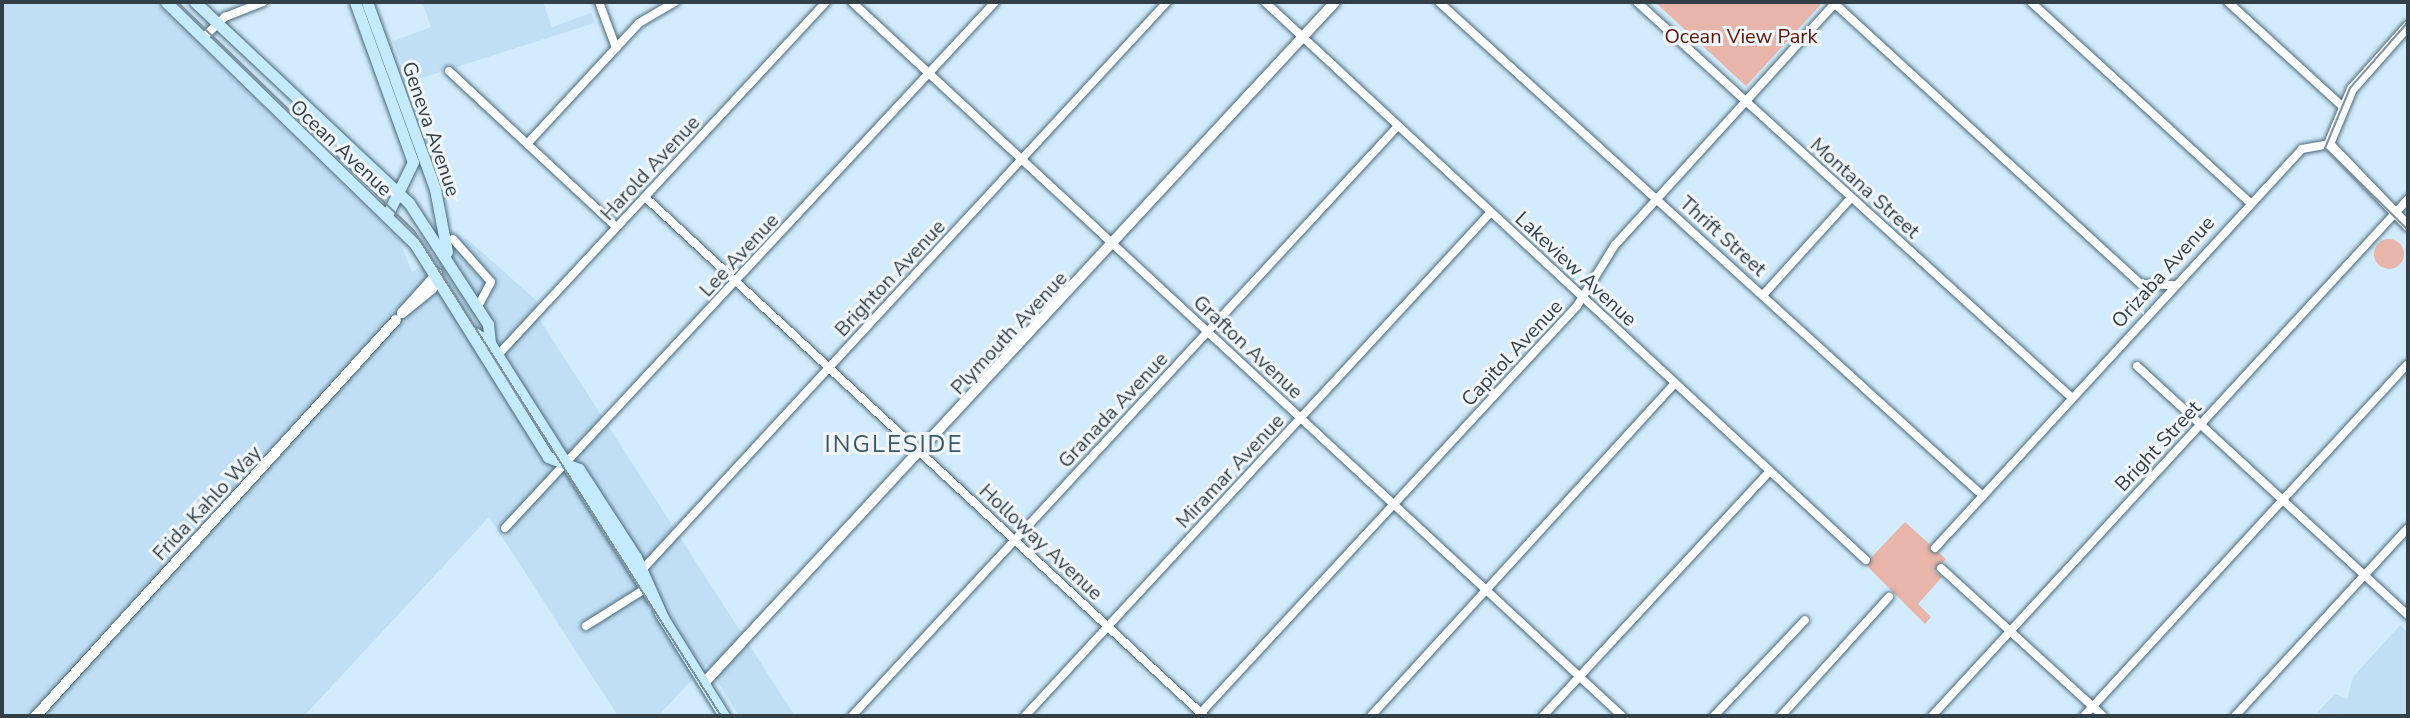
<!DOCTYPE html>
<style>
body{margin:0}
#map{position:relative;width:2410px;height:718px;overflow:hidden;background:#d2ecfd;font-family:"Nunito Sans",sans-serif}
div>[style]{position:absolute}
[style*='--x']{left:calc(var(--x)*1px);top:calc(var(--y)*1px);width:calc(var(--w)*1px);rotate:calc(var(--a)*1deg)}
.built>*{inset:0;background:#c0dff4}
.green>*{inset:0;background:#e7b5a9}
.round{border-radius:50%}
.roads{filter:drop-shadow(0 0 2px #4a687a) drop-shadow(0 0 2px #4a687a)}
.minor>*{height:8px;margin:-4px;padding:0 4px;transform-origin:4px;border-radius:4px;background:#fff}
.tertiary>*{height:10px;margin:-5px;padding:0 5px;transform-origin:5px;border-radius:5px;background:#fff}
.secondary>*{height:11px;margin:-5.5px;padding:0 5.5px;transform-origin:5.5px;border-radius:5.5px;background:#c4eafe}
.tram>*{height:2px;margin:-1px;padding:0 1px;transform-origin:1px;border-radius:1px;background:#7e919d}
span{translate:-50% -50%;white-space:nowrap;text-align:center;line-height:1.15;-webkit-text-stroke:6px #f0f6fa;paint-order:stroke}
.park-label{font-size:20px;color:#581405}
.street-label{font-size:20px;color:#323f47}
.quarter-label{font-size:24px;color:#3b596a;letter-spacing:2px}
.frame{position:absolute;inset:0;border:4px solid #323f47;pointer-events:none}
</style>
<div id="map">
<div class="built">
<div style="clip-path:polygon(2px 2px,155px 2px,399px 240px,412px 272px,466px 238px,536px 300px,540px 320px,795px 716px,739px 716px,707px 664px,658px 716px,618px 716px,489px 517px,304px 716px,2px 716px)"></div>
<div style="clip-path:polygon(422px 2px,543px 2px,552px 27px,591px 13px,595px 23px,409px 82px,393px 41px,431px 27px)"></div>
<div style="clip-path:polygon(2400px 625px,2408px 633px,2408px 716px,2317px 713px,2335px 694px,2347px 699px,2353px 677px)"></div>
</div>
<div class="green">
<div style="clip-path:polygon(1655px 2px,1823px 2px,1746px 86px)"></div>
<div class="round" style="left:2374px;top:239px;width:30px;height:30px"></div>
<div style="clip-path:polygon(1905px 522px,1946px 559px,1935px 571px,1942px 577px,1918px 604px,1931px 617px,1925px 624px,1865px 564px)"></div>
</div>
<div class="roads">
<div class="minor">
<div style="--x:599;--y:2;--w:49;--a:69.7"></div>
<div style="--x:852;--y:2;--w:1050;--a:42.84"></div>
<div style="--x:1265;--y:2;--w:820;--a:42.88"></div>
<div style="--x:1439;--y:2;--w:735;--a:42.24"></div>
<div style="--x:1637;--y:2;--w:588;--a:42.31"></div>
<div style="--x:2031;--y:2;--w:297;--a:42.5"></div>
<div style="--x:2228;--y:2;--w:156;--a:42.4"></div>
<div style="--x:1834;--y:3;--w:416;--a:42.5"></div>
<div style="--x:2141;--y:284;--w:34;--a:2"></div>
<div style="--x:204;--y:37;--w:29;--a:-44"></div>
<div style="--x:225;--y:17;--w:41;--a:-21.5"></div>
<div style="--x:449;--y:71;--w:229;--a:43"></div>
<div style="--x:527;--y:144;--w:165;--a:-47.2"></div>
<div style="--x:639;--y:23;--w:42;--a:-30.3"></div>
<div style="--x:645;--y:197;--w:763;--a:42.87"></div>
<div style="--x:453;--y:239;--w:57;--a:48.5"></div>
<div style="--x:491;--y:282;--w:27;--a:118"></div>
<div style="--x:1763;--y:295;--w:131;--a:-47.8"></div>
<div style="--x:497;--y:356;--w:483;--a:-47.1"></div>
<div style="--x:2137;--y:366;--w:368;--a:42.6"></div>
<div style="--x:505;--y:528;--w:719;--a:-47.03"></div>
<div style="--x:1935;--y:548;--w:542;--a:-47.39"></div>
<div style="--x:2302;--y:149;--w:27;--a:-10"></div>
<div style="--x:1941;--y:568;--w:219;--a:42.4"></div>
<div style="--x:641;--y:571;--w:775;--a:-47.25"></div>
<div style="--x:586;--y:626;--w:70;--a:-32.1"></div>
<div style="--x:852;--y:716;--w:804;--a:-47.22"></div>
<div style="--x:1025;--y:716;--w:686;--a:-47.24"></div>
<div style="--x:1198;--y:716;--w:558;--a:-47.25"></div>
<div style="--x:1577;--y:306;--w:72;--a:-58.1"></div>
<div style="--x:1615;--y:245;--w:328;--a:-47.7"></div>
<div style="--x:1371;--y:716;--w:451;--a:-47.6"></div>
<div style="--x:1543;--y:716;--w:334;--a:-47.2"></div>
<div style="--x:1714;--y:716;--w:132;--a:-46.5"></div>
<div style="--x:1781;--y:716;--w:161;--a:-47.8"></div>
<div style="--x:1932;--y:716;--w:703;--a:-47.36"></div>
<div style="--x:2084;--y:716;--w:478;--a:-47.4"></div>
<div style="--x:2235;--y:716;--w:255;--a:-47.4"></div>
</div>
<div class="tertiary">
<div style="--x:2408;--y:26;--w:84;--a:131.6"></div>
<div style="--x:2352;--y:89;--w:60;--a:112.7"></div>
<div style="--x:2329;--y:144;--w:114;--a:46.1"></div>
<div style="--x:402;--y:313;--w:38;--a:-39"></div>
<div style="--x:432;--y:289;--w:16;--a:-72"></div>
<div style="--x:402;--y:313;--w:52;--a:-48.1"></div>
<div style="--x:704;--y:683;--w:928;--a:-47.18"></div>
<div style="--x:36;--y:716;--w:535;--a:-47.73"></div>
</div>
<div class="secondary">
<div style="--x:166;--y:2;--w:347;--a:44.2"></div>
<div style="--x:415;--y:244;--w:251;--a:58"></div>
<div style="--x:548;--y:457;--w:33;--a:21"></div>
<div style="--x:579;--y:469;--w:105;--a:57.1"></div>
<div style="--x:636;--y:557;--w:67;--a:66.1"></div>
<div style="--x:195;--y:2;--w:294;--a:43.2"></div>
<div style="--x:409;--y:203;--w:145;--a:56.9"></div>
<div style="--x:488;--y:324;--w:19;--a:84"></div>
<div style="--x:355;--y:2;--w:170;--a:70.1"></div>
<div style="--x:413;--y:162;--w:59;--a:116.1"></div>
<div style="--x:367;--y:2;--w:199;--a:70"></div>
<div style="--x:435;--y:189;--w:64;--a:79.2"></div>
<div style="--x:475;--y:333;--w:18;--a:34"></div>
<div style="--x:490;--y:343;--w:302;--a:57.7"></div>
<div style="--x:660;--y:613;--w:121;--a:58.1"></div>
</div>
</div>
<div class="tram">
<div style="--x:177;--y:2;--w:330;--a:44"></div>
<div style="--x:414;--y:231;--w:574;--a:57.67"></div>
<div style="--x:2408;--y:22;--w:88;--a:131.3"></div>
<div style="--x:2350;--y:88;--w:65;--a:112.6"></div>
<div style="--x:2325;--y:148;--w:117;--a:44.7"></div>
</div>
<div class="park-label">
<span style="left:1741px;top:36px">Ocean View Park</span>
</div>
<div class="street-label">
<span style="left:431px;top:129px;rotate:71deg">Geneva Avenue</span>
<span style="left:341px;top:148px;rotate:43deg">Ocean Avenue</span>
<span style="left:650px;top:168px;rotate:-47deg">Harold Avenue</span>
<span style="left:1865px;top:188px;rotate:42deg">Montana Street</span>
<span style="left:1723px;top:236px;rotate:42deg">Thrift Street</span>
<span style="left:739px;top:255px;rotate:-47deg">Lee Avenue</span>
<span style="left:1576px;top:269px;rotate:43deg">Lakeview Avenue</span>
<span style="left:2163px;top:272px;rotate:-48deg">Orizaba Avenue</span>
<span style="left:890px;top:278px;rotate:-47deg">Brighton Avenue</span>
<span style="left:1009px;top:333px;rotate:-47deg">Plymouth Avenue</span>
<span style="left:1248px;top:347px;rotate:43deg">Grafton Avenue</span>
<span style="left:1512px;top:353px;rotate:-47deg">Capitol Avenue</span>
<span style="left:1113px;top:410px;rotate:-47deg">Granada Avenue</span>
<span style="left:2158px;top:446px;rotate:-47deg">Bright Street</span>
<span style="left:1230px;top:471px;rotate:-47deg">Miramar Avenue</span>
<span style="left:207px;top:503px;rotate:-47deg">Frida Kahlo Way</span>
<span style="left:1041px;top:542px;rotate:43deg">Holloway Avenue</span>
</div>
<div class="quarter-label">
<span style="left:894px;top:445px">INGLESIDE</span>
</div>
<div class="frame"></div>
</div>
